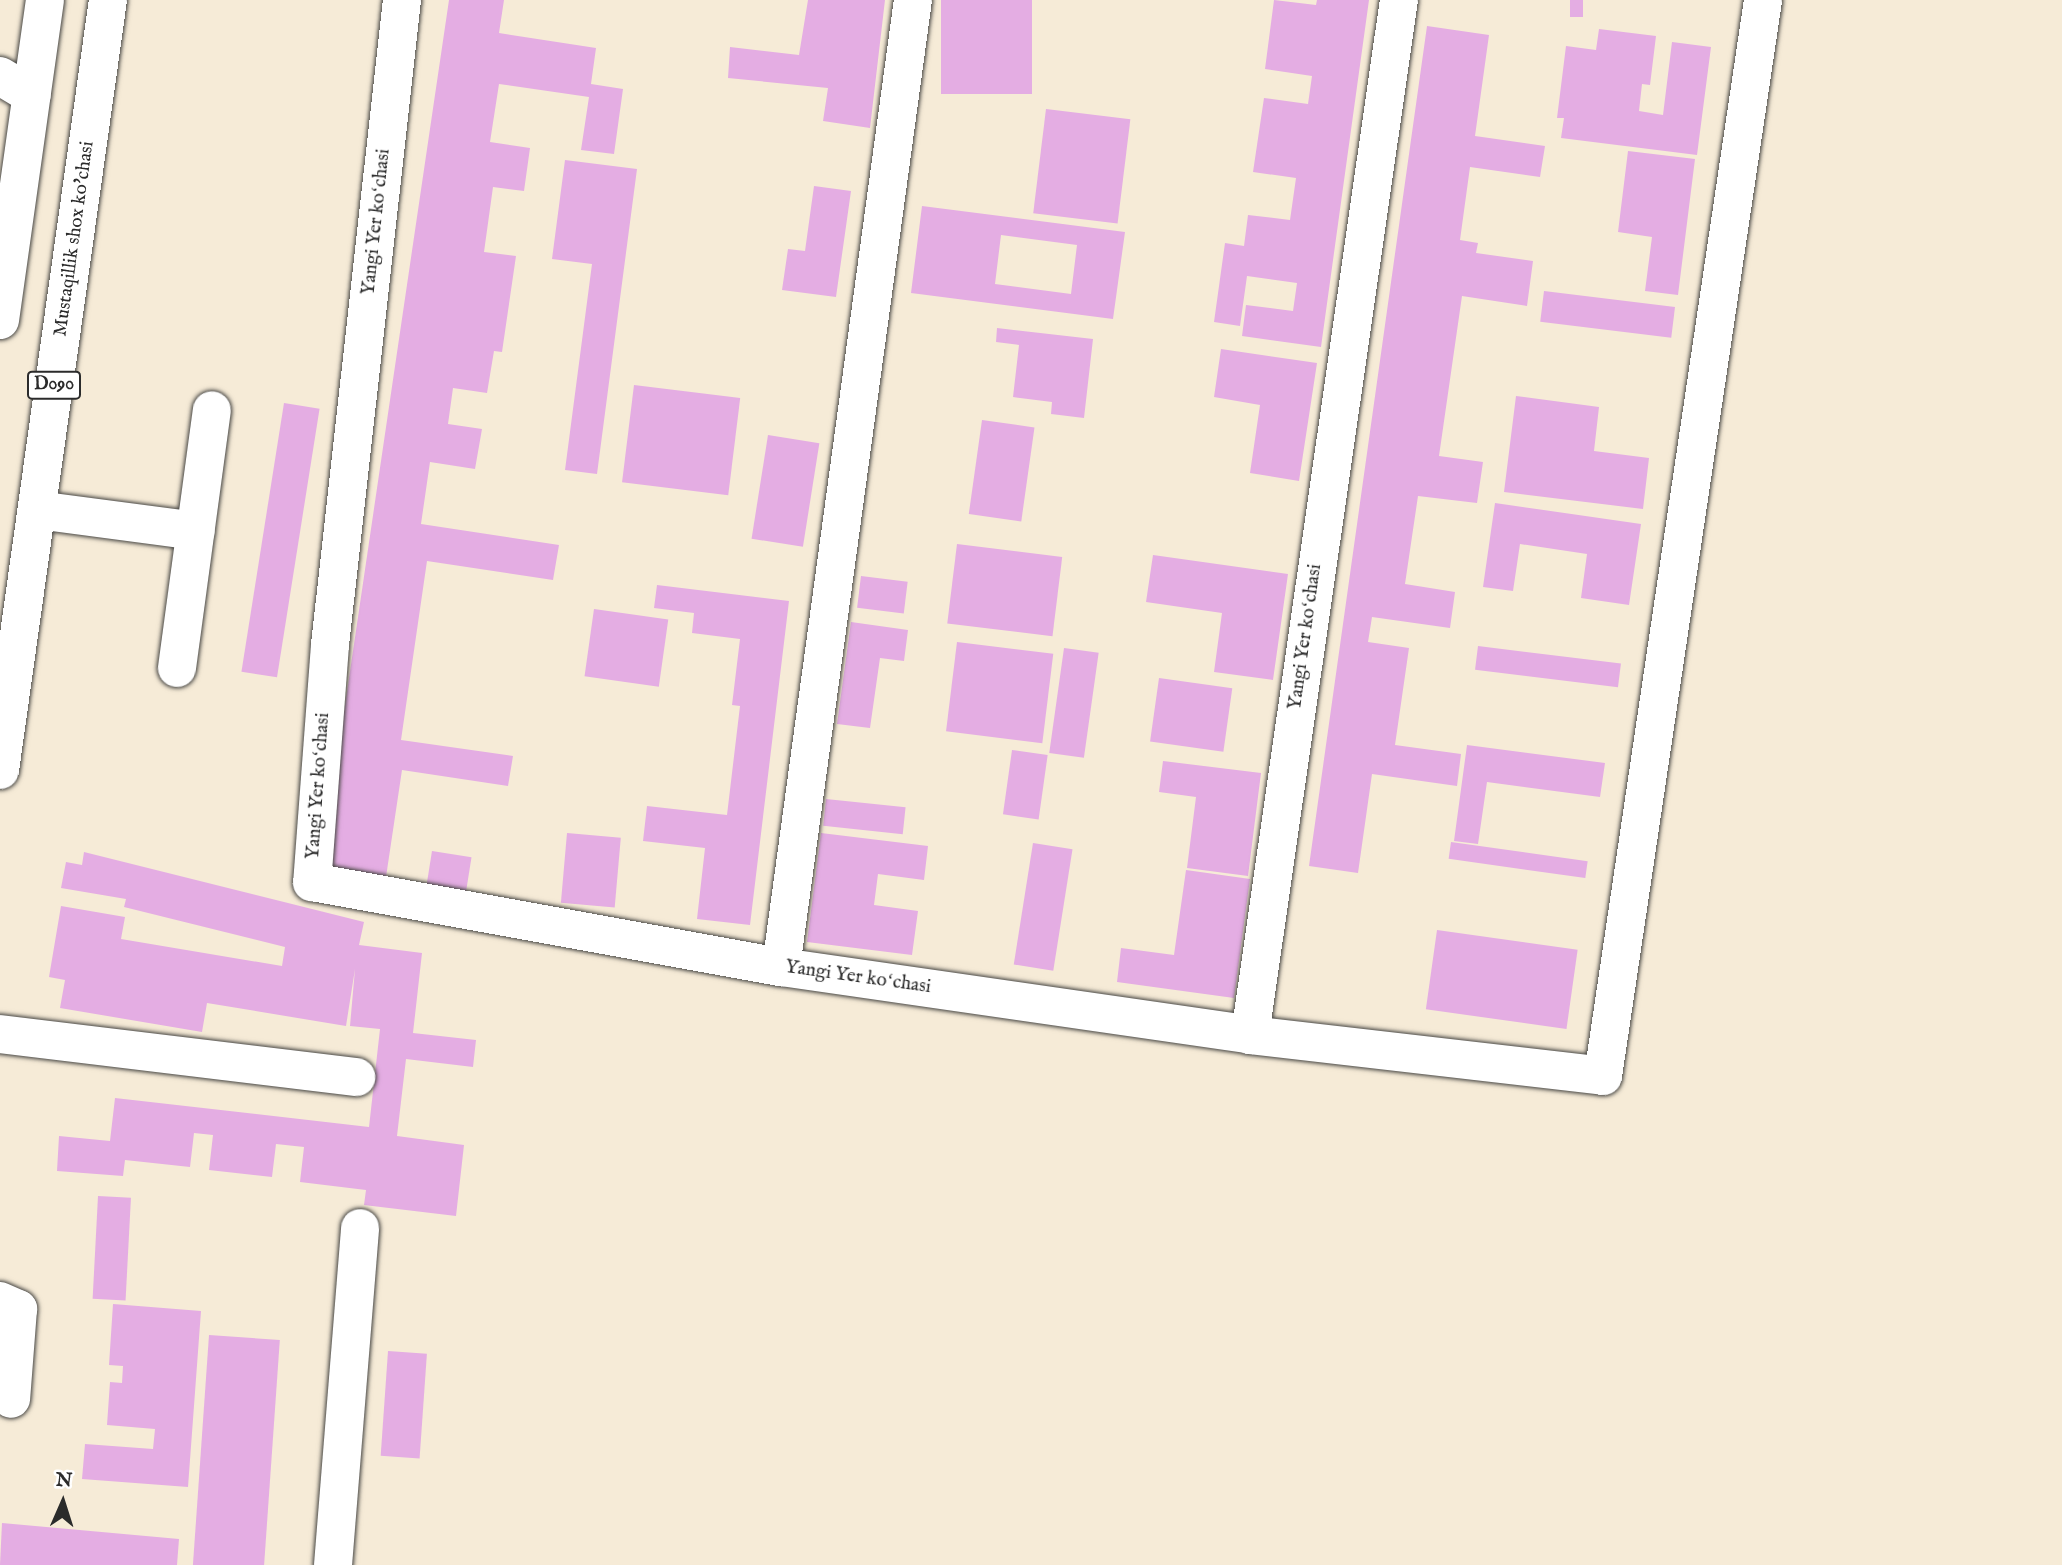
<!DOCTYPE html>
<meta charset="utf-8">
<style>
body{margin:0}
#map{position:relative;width:2062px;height:1565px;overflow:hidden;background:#f6ebd7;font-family:"IM FELL English",serif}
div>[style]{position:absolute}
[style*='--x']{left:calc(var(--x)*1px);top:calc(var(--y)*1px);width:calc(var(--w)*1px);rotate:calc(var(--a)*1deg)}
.building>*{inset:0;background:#e4ade3;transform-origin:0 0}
.roads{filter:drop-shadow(0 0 2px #494845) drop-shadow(0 0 2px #494845)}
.minor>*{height:38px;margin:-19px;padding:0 19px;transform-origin:19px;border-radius:19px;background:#fff}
.major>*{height:38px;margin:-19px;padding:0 19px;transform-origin:19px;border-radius:19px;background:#fff}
span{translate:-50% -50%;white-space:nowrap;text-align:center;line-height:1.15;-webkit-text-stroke:5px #fff;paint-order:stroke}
.shield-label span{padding:2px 5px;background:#fff;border:2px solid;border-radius:5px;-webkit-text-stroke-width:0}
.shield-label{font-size:18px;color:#2b2b2b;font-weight:700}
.street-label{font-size:19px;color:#2b2b2b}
.north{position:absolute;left:28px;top:1467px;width:70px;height:70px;-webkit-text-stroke:5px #fff;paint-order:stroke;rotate:3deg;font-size:19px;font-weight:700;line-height:28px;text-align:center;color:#2b2b2b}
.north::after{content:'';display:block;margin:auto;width:24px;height:32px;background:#2b2b2b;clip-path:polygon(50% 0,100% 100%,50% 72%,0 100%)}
</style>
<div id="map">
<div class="building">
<div style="clip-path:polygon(449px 0,504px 0,499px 33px,596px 48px,591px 84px,623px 89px,614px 154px,581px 150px,589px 97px,499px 84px,490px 142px,530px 148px,524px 191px,493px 187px,484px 252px,516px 256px,502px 352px,494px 351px,487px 393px,453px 388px,448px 424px,482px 429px,475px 469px,430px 462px,421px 524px,559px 545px,553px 580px,427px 561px,401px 740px,513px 756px,508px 786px,402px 770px,386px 877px,321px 868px)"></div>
<div style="clip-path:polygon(808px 0,885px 0,870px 128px,823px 121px,828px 88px,728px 78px,730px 47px,799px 55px)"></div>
<div style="left:941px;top:0;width:91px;height:94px"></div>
<div style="clip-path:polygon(1274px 0,1316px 5px,1317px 0,1369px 0,1321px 347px,1242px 336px,1246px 305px,1293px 311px,1297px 283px,1247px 276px,1240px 326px,1214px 322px,1225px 243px,1244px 246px,1248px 215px,1290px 220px,1296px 178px,1253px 172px,1264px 98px,1308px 104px,1312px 76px,1265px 69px)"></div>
<div style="left:1570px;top:0;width:13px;height:17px"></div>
<div style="clip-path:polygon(1427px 26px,1489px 35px,1475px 136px,1545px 146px,1540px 177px,1470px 167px,1460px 240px,1478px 243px,1476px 253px,1533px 261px,1527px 306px,1462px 296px,1439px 456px,1483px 462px,1477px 503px,1418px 496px,1405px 584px,1455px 592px,1450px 628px,1372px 617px,1368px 642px,1409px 648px,1395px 745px,1461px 754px,1457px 786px,1372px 774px,1358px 873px,1309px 866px)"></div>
<div style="clip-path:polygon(1599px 29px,1656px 36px,1650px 85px,1642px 84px,1639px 111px,1663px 115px,1672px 42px,1711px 47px,1697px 155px,1561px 138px,1564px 118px,1557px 118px,1566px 46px,1596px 50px)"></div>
<div style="left:1046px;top:109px;width:85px;height:105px;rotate:7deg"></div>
<div style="clip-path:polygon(1628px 151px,1695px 159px,1678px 295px,1645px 291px,1652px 237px,1618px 232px)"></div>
<div style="clip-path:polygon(565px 160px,637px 169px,597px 474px,565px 470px,592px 264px,552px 259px)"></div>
<div style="clip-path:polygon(814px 186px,851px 191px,836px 297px,782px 290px,788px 249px,805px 251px)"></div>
<div style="clip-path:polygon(evenodd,922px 206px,1125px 232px,1113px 319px,911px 293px,922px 206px,1001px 235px,1077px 245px,1071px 294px,995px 284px,1001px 235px)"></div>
<div style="left:1544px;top:291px;width:132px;height:31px;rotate:7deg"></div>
<div style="clip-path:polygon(997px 328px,1093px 339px,1084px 418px,1051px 414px,1052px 402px,1013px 397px,1019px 345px,996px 342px)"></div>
<div style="clip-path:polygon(1221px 349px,1317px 363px,1299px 481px,1250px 473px,1260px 405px,1214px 397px)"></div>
<div style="left:634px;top:385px;width:107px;height:98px;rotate:7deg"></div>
<div style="clip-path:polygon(1516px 396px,1599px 407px,1594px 451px,1649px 458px,1643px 509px,1504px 492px)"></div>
<div style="left:284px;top:403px;width:36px;height:272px;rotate:9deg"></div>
<div style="left:982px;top:420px;width:53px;height:95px;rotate:8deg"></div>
<div style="left:768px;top:435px;width:52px;height:105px;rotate:9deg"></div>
<div style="clip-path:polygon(1495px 503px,1641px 524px,1629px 605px,1581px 598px,1587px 554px,1520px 544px,1513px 591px,1483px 587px)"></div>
<div style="left:957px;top:544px;width:106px;height:80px;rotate:7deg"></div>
<div style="clip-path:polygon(1153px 555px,1288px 574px,1273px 680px,1214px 672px,1222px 613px,1146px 602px)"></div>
<div style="left:861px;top:576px;width:47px;height:32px;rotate:7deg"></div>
<div style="clip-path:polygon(657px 585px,789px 601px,750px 925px,697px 919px,705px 848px,643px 841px,647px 806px,727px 815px,740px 706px,732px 705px,740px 639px,692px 633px,694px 613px,654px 608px)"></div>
<div style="left:594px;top:609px;width:75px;height:68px;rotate:8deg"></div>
<div style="clip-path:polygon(851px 622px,908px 630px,904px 661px,880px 658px,870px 728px,837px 724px)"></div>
<div style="left:957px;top:642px;width:97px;height:90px;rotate:7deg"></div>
<div style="left:1478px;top:646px;width:144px;height:24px;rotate:7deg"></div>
<div style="left:1064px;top:648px;width:35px;height:106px;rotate:8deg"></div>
<div style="left:1159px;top:678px;width:74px;height:64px;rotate:8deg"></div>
<div style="clip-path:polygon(1467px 745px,1605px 763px,1600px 797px,1487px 782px,1478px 844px,1454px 841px)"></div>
<div style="left:1012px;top:750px;width:36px;height:65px;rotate:8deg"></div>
<div style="clip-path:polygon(1163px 761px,1261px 773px,1248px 876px,1187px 868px,1196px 797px,1159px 792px)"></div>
<div style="left:826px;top:799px;width:80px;height:27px;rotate:6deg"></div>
<div style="left:567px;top:833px;width:54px;height:70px;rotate:5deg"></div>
<div style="clip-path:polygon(821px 833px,928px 846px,924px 880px,878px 874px,874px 905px,918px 911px,912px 955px,807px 942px)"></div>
<div style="left:1451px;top:842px;width:138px;height:17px;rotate:8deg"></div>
<div style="left:1033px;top:843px;width:40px;height:123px;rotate:9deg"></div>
<div style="left:432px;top:851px;width:40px;height:35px;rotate:9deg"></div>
<div style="clip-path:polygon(84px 852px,364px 922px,359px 945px,422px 953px,413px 1033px,476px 1040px,473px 1067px,406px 1059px,397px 1136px,464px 1145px,456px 1216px,364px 1205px,366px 1190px,300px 1182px,304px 1147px,276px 1144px,272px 1177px,209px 1170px,213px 1135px,194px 1133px,190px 1167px,125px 1160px,123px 1176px,57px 1171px,59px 1136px,110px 1141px,115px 1098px,369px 1127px,380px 1029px,350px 1026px,355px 969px,346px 1026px,207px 1003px,202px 1032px,60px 1008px,65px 980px,49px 977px,61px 906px,125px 917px,121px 939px,282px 966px,285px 947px,124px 907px,126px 899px,61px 888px,66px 862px,82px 865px)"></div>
<div style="clip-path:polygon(1186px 870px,1250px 879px,1234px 998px,1117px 982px,1121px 948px,1174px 955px)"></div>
<div style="left:1437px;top:930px;width:142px;height:80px;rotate:8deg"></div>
<div style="left:98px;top:1196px;width:33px;height:103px;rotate:3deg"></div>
<div style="clip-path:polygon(113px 1304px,201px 1311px,188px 1487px,82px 1479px,85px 1444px,153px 1449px,155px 1429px,107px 1425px,110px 1382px,122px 1383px,123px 1366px,109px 1365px)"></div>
<div style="left:209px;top:1335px;width:71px;height:231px;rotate:4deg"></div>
<div style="left:388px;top:1351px;width:39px;height:105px;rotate:4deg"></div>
<div style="clip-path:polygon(2px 1523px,179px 1539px,177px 1565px,0 1565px)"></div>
</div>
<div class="roads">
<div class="minor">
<div style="--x:402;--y:0;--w:649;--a:96.37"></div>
<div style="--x:330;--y:645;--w:238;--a:94.3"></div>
<div style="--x:312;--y:882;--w:477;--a:10.3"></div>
<div style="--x:781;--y:967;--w:474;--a:8.2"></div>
<div style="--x:1250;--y:1035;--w:355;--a:6.6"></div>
<div style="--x:1603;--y:1076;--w:1088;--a:-81.54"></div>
<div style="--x:0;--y:76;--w:37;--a:31"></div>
<div style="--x:37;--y:510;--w:160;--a:7.5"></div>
<div style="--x:177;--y:668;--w:260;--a:-82.3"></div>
<div style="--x:781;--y:967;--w:976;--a:-82.23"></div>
<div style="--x:0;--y:1034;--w:359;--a:6.9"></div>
<div style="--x:1250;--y:1035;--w:1046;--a:-81.81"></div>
<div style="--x:0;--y:1301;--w:20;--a:24"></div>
<div style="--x:18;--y:1309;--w:90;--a:94.4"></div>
<div style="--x:333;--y:1565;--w:338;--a:-85.4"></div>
</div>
<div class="major">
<div style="--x:0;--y:320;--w:323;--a:-82"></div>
<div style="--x:0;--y:770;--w:778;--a:-82.02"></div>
</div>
</div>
<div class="shield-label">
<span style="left:54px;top:385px">D090</span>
</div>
<div class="street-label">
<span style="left:377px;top:222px;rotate:-84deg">Yangi Yer koʻchasi</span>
<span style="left:75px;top:239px;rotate:-82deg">Mustaqillik shox ko'chasi</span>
<span style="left:1306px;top:637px;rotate:-82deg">Yangi Yer koʻchasi</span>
<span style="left:319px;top:786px;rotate:-86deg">Yangi Yer koʻchasi</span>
<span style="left:858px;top:978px;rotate:8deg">Yangi Yer koʻchasi</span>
</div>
<div class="north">N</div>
</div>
